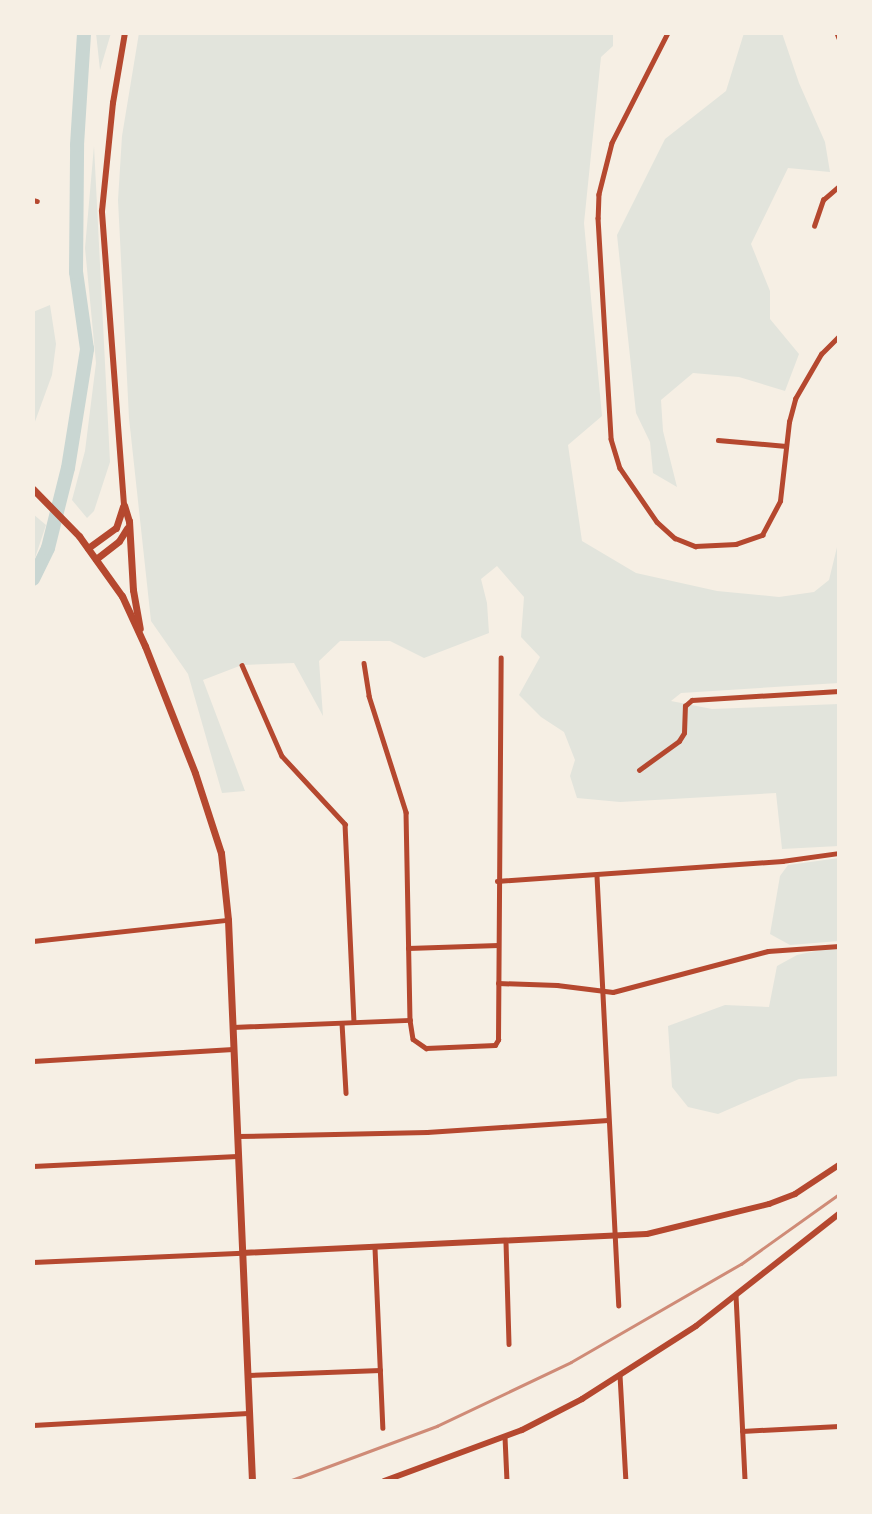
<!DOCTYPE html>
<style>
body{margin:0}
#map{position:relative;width:872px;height:1514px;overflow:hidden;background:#f6efe4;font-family:Mulish,sans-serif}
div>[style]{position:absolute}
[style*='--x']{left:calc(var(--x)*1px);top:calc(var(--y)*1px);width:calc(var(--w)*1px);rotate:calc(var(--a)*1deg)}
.green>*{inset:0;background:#e2e4dc}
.river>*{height:14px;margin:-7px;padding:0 7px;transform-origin:7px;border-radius:7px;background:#c9d6d2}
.minor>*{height:4.5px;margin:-2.25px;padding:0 2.25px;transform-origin:2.25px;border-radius:2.25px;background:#b5482f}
.tertiary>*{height:6px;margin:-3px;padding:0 3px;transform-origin:3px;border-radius:3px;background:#b5482f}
.primary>*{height:7px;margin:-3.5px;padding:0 3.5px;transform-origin:3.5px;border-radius:3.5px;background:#b5482f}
.rail>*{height:2.5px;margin:-1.25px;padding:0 1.25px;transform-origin:1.25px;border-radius:1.25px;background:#cf8b77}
span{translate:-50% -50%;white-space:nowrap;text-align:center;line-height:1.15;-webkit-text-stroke:5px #f6efe4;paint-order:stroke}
.frame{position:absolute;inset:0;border:35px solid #f6efe4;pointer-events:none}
</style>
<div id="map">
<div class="green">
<div style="clip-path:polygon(96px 33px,111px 33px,100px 70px)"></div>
<div style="clip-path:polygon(139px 33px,613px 33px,613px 46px,601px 57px,584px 223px,602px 416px,568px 445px,582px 541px,636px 573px,717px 591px,779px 597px,814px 592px,829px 580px,839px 539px,839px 683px,681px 693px,671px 701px,712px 709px,839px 704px,839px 846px,782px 849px,776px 793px,620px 802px,577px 798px,570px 776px,575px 760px,564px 732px,541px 717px,519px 695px,540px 657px,521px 637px,524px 597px,497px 566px,481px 579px,487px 603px,489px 633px,424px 658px,390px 641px,340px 641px,319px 661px,323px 716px,294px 663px,242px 665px,203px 680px,245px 791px,222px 793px,188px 674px,151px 621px,129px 418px,118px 200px,122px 136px)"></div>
<div style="clip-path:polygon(744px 33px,782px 33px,799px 83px,825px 142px,830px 172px,788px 168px,751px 244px,770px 291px,770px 319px,799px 354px,785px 391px,739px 377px,693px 373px,661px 400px,663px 431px,677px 487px,653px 473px,650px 442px,636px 413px,617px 235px,665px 139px,726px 91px)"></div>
<div style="clip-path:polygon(94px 146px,110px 462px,94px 511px,87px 518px,72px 500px,85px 451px,96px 363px,85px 248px)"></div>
<div style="clip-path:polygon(50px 305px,56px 344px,52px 375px,33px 427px,33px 312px)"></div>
<div style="clip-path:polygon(33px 514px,46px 525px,33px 564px)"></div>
<div style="clip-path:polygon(839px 858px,839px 941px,790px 945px,770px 934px,780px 876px,788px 865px)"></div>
<div style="clip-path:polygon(839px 946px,839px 1076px,799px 1079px,718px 1114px,688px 1107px,672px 1087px,668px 1026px,725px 1005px,769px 1007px,777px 966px,797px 955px)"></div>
</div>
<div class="river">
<div style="--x:33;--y:579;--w:34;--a:-64"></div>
<div style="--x:48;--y:548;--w:82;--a:-76"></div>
<div style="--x:68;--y:468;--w:121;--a:-80.9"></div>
<div style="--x:87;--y:349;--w:78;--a:-98.1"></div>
<div style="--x:76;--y:272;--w:127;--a:-89.5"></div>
<div style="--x:77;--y:145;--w:112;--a:-86.4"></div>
</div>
<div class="minor">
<div style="--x:668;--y:33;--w:123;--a:117"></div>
<div style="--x:612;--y:143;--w:53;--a:104.3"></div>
<div style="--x:599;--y:194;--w:24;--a:92"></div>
<div style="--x:598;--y:218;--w:221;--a:86.6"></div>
<div style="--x:611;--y:439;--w:30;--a:73"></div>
<div style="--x:620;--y:468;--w:65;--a:55.6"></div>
<div style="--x:657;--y:522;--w:24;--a:42"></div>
<div style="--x:675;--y:538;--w:22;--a:22"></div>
<div style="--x:695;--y:546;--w:41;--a:-2.8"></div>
<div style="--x:736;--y:544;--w:28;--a:-19"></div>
<div style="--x:762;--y:535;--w:38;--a:-62"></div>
<div style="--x:780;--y:501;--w:80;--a:-83.5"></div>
<div style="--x:789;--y:422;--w:24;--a:-75"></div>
<div style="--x:795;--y:399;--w:52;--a:-60"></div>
<div style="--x:821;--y:354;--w:25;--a:-45"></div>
<div style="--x:837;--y:33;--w:5;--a:68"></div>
<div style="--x:33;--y:200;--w:4;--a:14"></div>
<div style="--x:814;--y:226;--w:28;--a:-71"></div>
<div style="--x:823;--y:200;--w:21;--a:-41"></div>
<div style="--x:718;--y:440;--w:68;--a:5"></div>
<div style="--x:364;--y:663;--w:33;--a:81"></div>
<div style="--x:369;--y:696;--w:122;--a:72.3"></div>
<div style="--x:406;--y:812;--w:208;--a:88.9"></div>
<div style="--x:410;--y:1020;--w:19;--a:81"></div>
<div style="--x:413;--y:1039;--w:16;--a:35"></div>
<div style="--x:426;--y:1048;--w:69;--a:-2.5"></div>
<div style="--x:495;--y:1045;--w:6;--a:-59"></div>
<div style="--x:498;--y:1040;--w:382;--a:-89.6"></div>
<div style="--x:242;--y:665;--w:99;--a:66.3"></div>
<div style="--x:282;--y:756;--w:93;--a:47.2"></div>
<div style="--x:345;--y:824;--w:198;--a:87.4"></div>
<div style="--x:639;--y:770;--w:49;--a:-35.9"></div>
<div style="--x:679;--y:741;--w:9;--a:-58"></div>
<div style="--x:684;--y:733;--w:27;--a:-88"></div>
<div style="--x:685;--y:706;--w:9;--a:-41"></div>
<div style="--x:692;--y:700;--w:147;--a:-3.5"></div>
<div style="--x:597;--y:876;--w:430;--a:87.1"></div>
<div style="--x:497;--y:881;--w:286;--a:-4"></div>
<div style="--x:782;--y:861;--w:58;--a:-8"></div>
<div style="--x:33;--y:941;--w:195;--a:-6.2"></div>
<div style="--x:408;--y:948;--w:90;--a:-1.9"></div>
<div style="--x:498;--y:983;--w:59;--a:1.9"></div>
<div style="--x:557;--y:985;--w:56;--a:7.1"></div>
<div style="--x:613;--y:992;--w:160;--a:-14.8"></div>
<div style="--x:768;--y:951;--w:71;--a:-4"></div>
<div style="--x:342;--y:1023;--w:70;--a:86.7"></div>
<div style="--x:233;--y:1027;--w:177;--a:-2.3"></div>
<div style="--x:33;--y:1061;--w:200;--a:-3.4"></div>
<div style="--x:238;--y:1136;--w:189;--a:-1.2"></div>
<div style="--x:427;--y:1132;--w:181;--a:-3.8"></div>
<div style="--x:33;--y:1166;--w:204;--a:-2.8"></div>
<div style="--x:506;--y:1242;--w:102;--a:88.3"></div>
<div style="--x:375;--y:1248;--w:180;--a:87.5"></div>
<div style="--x:33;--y:1262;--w:209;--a:-2.5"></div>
<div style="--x:736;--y:1295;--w:186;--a:87.2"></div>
<div style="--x:248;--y:1375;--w:132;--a:-2.2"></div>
<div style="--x:620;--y:1375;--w:106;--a:86.8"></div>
<div style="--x:33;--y:1425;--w:215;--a:-3.2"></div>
<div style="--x:742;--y:1431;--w:97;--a:-3"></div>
<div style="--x:505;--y:1437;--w:44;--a:87.4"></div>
</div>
<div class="tertiary">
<div style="--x:124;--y:505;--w:295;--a:-94.3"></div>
<div style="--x:102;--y:211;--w:109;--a:-84.2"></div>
<div style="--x:113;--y:103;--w:71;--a:-80.3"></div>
<div style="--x:242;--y:1253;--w:405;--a:-2.7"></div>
<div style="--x:647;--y:1234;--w:126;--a:-13.8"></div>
<div style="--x:769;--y:1204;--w:28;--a:-21"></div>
<div style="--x:795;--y:1194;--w:53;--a:-33.4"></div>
<div style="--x:384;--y:1481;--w:147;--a:-20.3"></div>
<div style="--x:522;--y:1430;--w:68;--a:-27.3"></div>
<div style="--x:582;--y:1399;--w:135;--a:-32.6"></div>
<div style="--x:696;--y:1326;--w:182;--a:-38.1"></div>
</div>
<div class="primary">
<div style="--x:33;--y:489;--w:66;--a:45.6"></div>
<div style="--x:79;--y:536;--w:74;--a:54.4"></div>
<div style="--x:122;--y:596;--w:55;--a:65.3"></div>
<div style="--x:145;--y:646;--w:136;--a:68.5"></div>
<div style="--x:195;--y:773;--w:84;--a:72"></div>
<div style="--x:221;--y:853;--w:67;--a:84"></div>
<div style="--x:228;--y:920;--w:562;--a:87.55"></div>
<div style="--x:124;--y:505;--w:17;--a:73"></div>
<div style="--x:129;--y:521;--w:69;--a:86.7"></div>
<div style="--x:133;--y:590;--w:39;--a:80"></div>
<div style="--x:88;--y:548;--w:34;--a:-36"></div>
<div style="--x:116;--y:528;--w:23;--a:-72"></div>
<div style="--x:96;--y:559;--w:29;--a:-38"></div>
<div style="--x:119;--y:541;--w:15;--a:-58"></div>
</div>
<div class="rail">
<div style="--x:289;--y:1481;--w:158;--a:-20.4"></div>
<div style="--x:437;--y:1426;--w:148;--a:-25.5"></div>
<div style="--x:571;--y:1362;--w:196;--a:-30"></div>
<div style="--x:741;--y:1264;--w:120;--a:-35.5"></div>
</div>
<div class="frame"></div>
</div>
